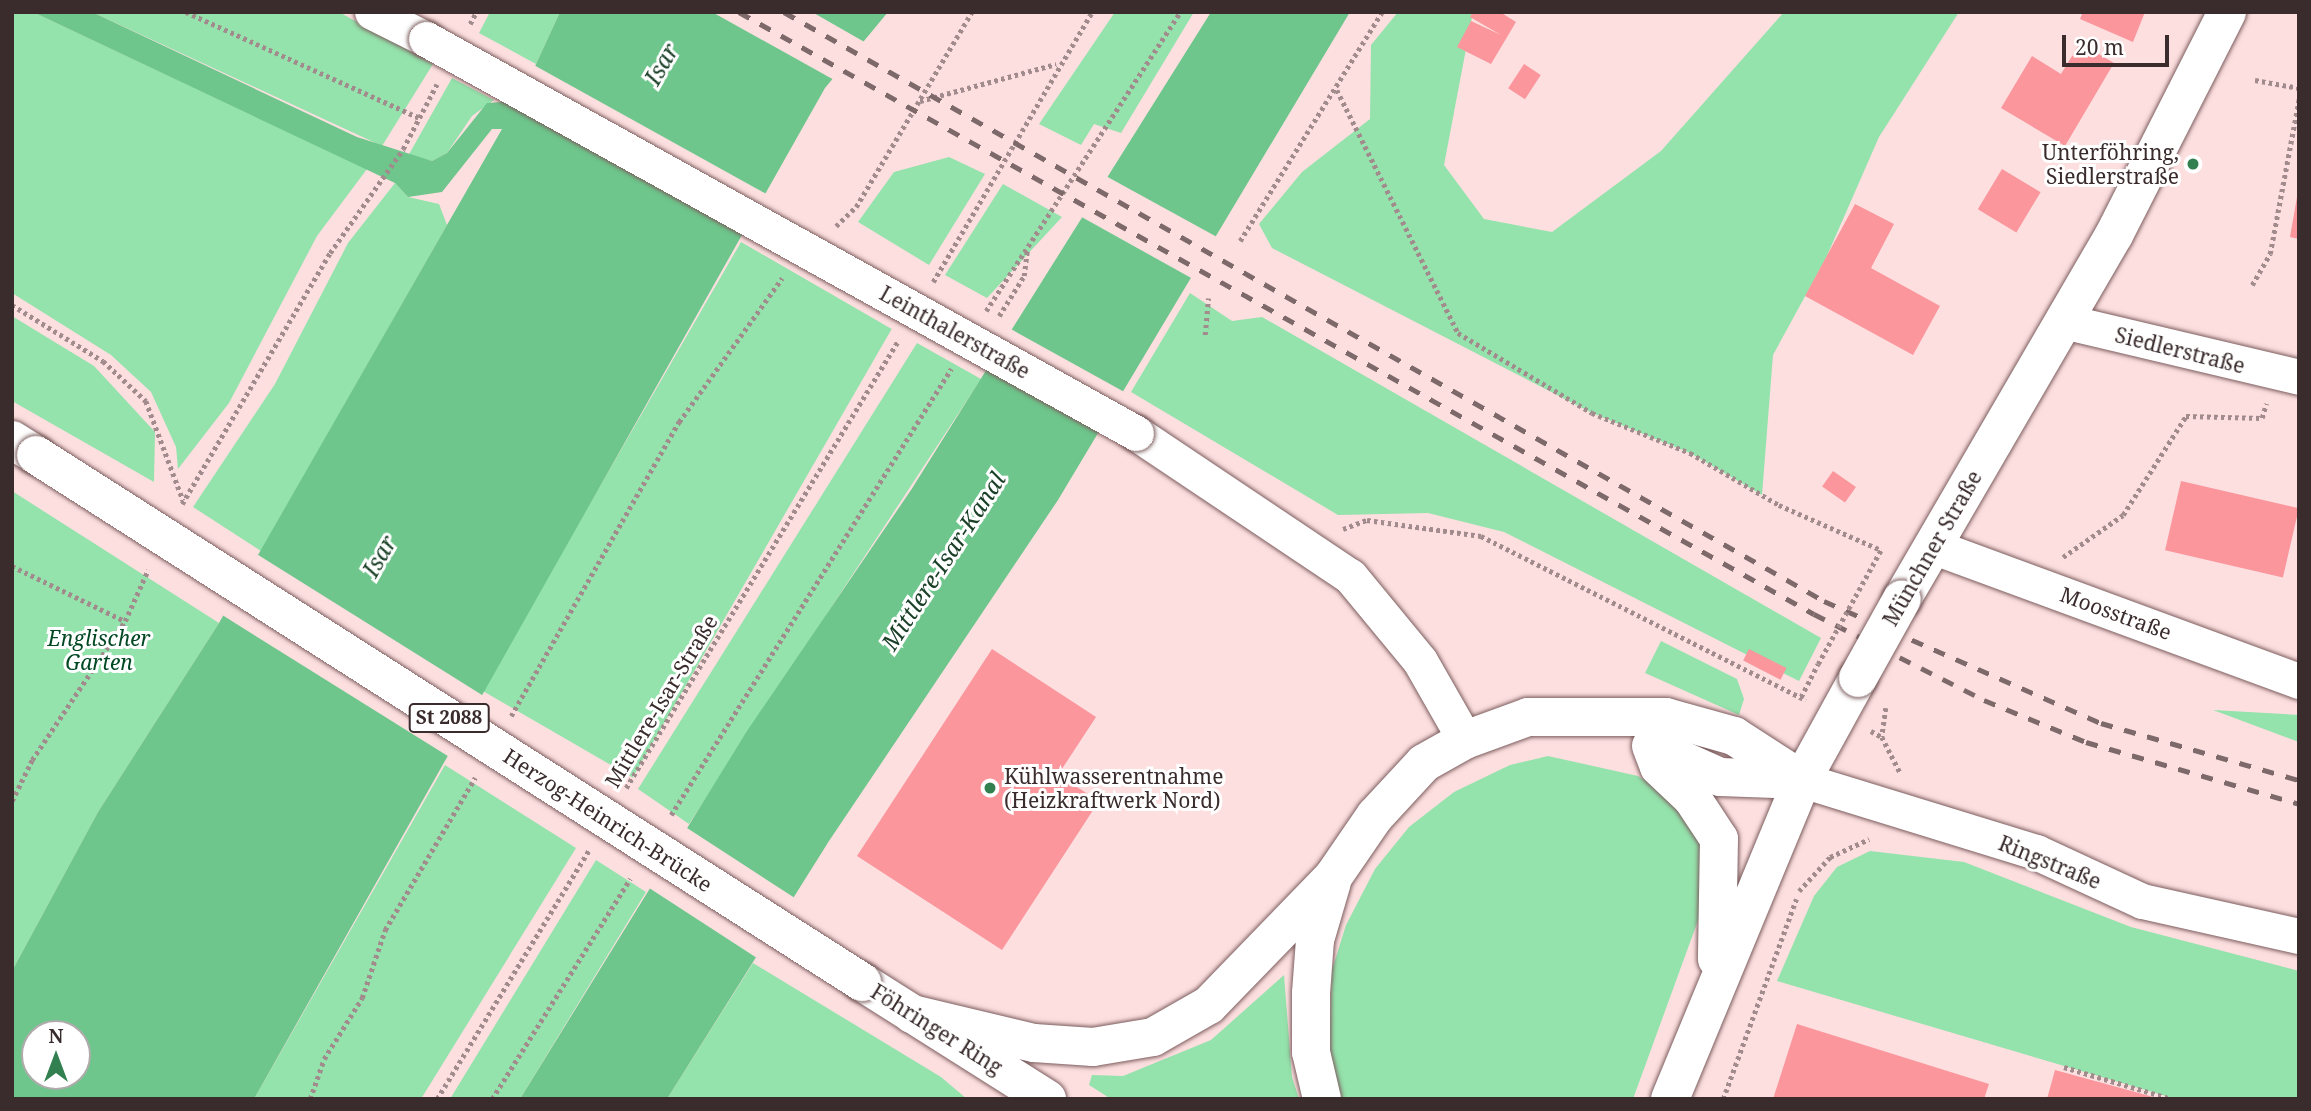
<!DOCTYPE html>
<meta charset="utf-8">
<style>
body{margin:0}
#map{position:relative;width:2311px;height:1111px;overflow:hidden;background:#fddfe0;font-family:"Noto Serif",serif}
div>[style]{position:absolute}
[style*='--x']{left:calc(var(--x)*1px);top:calc(var(--y)*1px);width:calc(var(--w)*1px);rotate:calc(var(--a)*1deg)}
.green>*{inset:0;background:#94e2ac;transform-origin:0 0}
.water>*{inset:0;background:#6ec68c}
.pier>*{inset:0;background:#fddfe0;transform-origin:0 0}
.building>*{inset:0;background:#fa969c;transform-origin:0 0}
.path>*{height:4.5px;margin-top:-2.25px;transform-origin:0;background:repeating-linear-gradient(90deg,#a18b8c 0 3.5px,transparent 0 7px)}
.roads{filter:drop-shadow(0 0 2px #7c5d5e) drop-shadow(0 0 2px #7c5d5e)}
.street>*{height:35px;margin:-17.5px;padding:0 17.5px;transform-origin:17.5px;border-radius:17.5px;background:#fff}
.secondary>*{height:38px;margin:-19px;padding:0 19px;transform-origin:19px;border-radius:19px;background:#fff}
.highway>*{height:38px;margin:-19px;padding:0 19px;transform-origin:19px;border-radius:19px;background:#fff}
.rail>*{height:5px;margin-top:-2.5px;transform-origin:0;background:repeating-linear-gradient(90deg,#7d696a 0 12px,transparent 0 24px)}
.path-bridge>*{height:4.5px;margin-top:-2.25px;transform-origin:0;background:repeating-linear-gradient(90deg,#a18b8c 0 3.5px,transparent 0 7px)}
.bridges{filter:drop-shadow(0 0 2px #7c5d5e) drop-shadow(0 0 2px #7c5d5e)}
.street-bridge>*{height:35px;margin:-17.5px;padding:0 17.5px;transform-origin:17.5px;border-radius:17.5px;background:#fff}
.secondary-bridge>*{height:38px;margin:-19px;padding:0 19px;transform-origin:19px;border-radius:19px;background:#fff}
.highway-bridge>*{height:38px;margin:-19px;padding:0 19px;transform-origin:19px;border-radius:19px;background:#fff}
.dots>*{width:19px;height:19px;translate:-50% -50%;box-sizing:border-box;border:4px solid #fff;border-radius:50%}
span{translate:-50% -50%;white-space:nowrap;text-align:center;line-height:1.15;-webkit-text-stroke:6px #fff;paint-order:stroke}
.shield-label span{padding:2px 5px;background:#fff;border:2px solid;border-radius:5px;-webkit-text-stroke-width:0}
.shield-label{font-size:19px;color:#3a2c2d;font-weight:700}
.poi-label{font-size:21px;color:#3a2c2d}
.right{translate:-100% -50%;text-align:right}
.left{translate:0 -50%;text-align:left}
.street-label{font-size:21px;color:#3a2c2d}
.park-label{font-size:21px;color:#004824;font-style:italic}
.water-label{font-size:23px;color:#1b4028;font-style:italic}
.frame{position:absolute;inset:0;border:14px solid #3a2c2d;pointer-events:none}
.north{position:absolute;left:21px;top:1020px;width:70px;height:70px;box-sizing:border-box;background:#fff;border:2px solid #b0abab;border-radius:50%;rotate:0deg;font-size:19px;font-weight:700;line-height:28px;text-align:center;color:#3a2c2d}
.north::after{content:'';display:block;margin:auto;width:24px;height:32px;background:#328050;clip-path:polygon(50% 0,100% 100%,50% 72%,0 100%)}
.scale{position:absolute;left:2062px;top:35px;width:107px;height:32px;box-sizing:border-box;border:4px solid #3a2c2d;border-top:0;padding-left:9px;font-size:21px;line-height:24px;white-space:nowrap;color:#3a2c2d;-webkit-text-stroke:5px #fff;paint-order:stroke}
</style>
<div id="map">
<div class="green">
<div style="clip-path:polygon(12px 12px,33px 12px,367px 169px,317px 236px,229px 403px,178px 469px,176px 447px,151px 392px,111px 355px,12px 293px)"></div>
<div style="clip-path:polygon(92px 12px,339px 12px,433px 64px,382px 146px)"></div>
<div style="clip-path:polygon(490px 12px,560px 12px,536px 64px,479px 33px)"></div>
<div style="clip-path:polygon(1115px 12px,1194px 12px,1121px 133px,1094px 124px,1081px 145px,1039px 124px)"></div>
<div style="clip-path:polygon(1398px 12px,1473px 12px,1444px 165px,1484px 219px,1552px 232px,1661px 151px,1784px 12px,1959px 12px,1879px 137px,1826px 258px,1773px 355px,1762px 495px,1690px 453px,1592px 413px,1272px 248px,1259px 224px,1302px 172px,1370px 119px,1371px 45px)"></div>
<div style="clip-path:polygon(452px 78px,494px 100px,472px 116px,447px 153px,432px 161px,408px 156px)"></div>
<div style="clip-path:polygon(949px 157px,985px 174px,929px 265px,858px 222px,894px 172px)"></div>
<div style="clip-path:polygon(395px 183px,408px 197px,439px 204px,447px 225px,261px 551px,193px 507px,275px 384px,348px 243px)"></div>
<div style="clip-path:polygon(1003px 184px,1062px 217px,987px 298px,945px 275px)"></div>
<div style="left:741px;top:242px;width:174px;height:518px;rotate:30deg"></div>
<div style="clip-path:polygon(1190px 293px,1232px 321px,1262px 317px,1821px 638px,1799px 681px,1504px 532px,1428px 513px,1338px 515px,1131px 392px)"></div>
<div style="clip-path:polygon(12px 316px,94px 366px,155px 432px,154px 482px,12px 401px)"></div>
<div style="clip-path:polygon(917px 343px,981px 379px,689px 824px,638px 789px)"></div>
<div style="clip-path:polygon(12px 491px,219px 623px,98px 812px,12px 971px)"></div>
<div style="clip-path:polygon(1661px 641px,1737px 679px,1744px 699px,1739px 715px,1645px 673px)"></div>
<div style="clip-path:polygon(2213px 710px,2299px 715px,2299px 742px)"></div>
<div style="clip-path:polygon(1548px 756px,1638px 776px,1684px 805px,1707px 850px,1708px 893px,1633px 1099px,1342px 1099px,1329px 1054px,1332px 970px,1346px 925px,1375px 869px,1409px 827px,1454px 792px,1510px 765px)"></div>
<div style="clip-path:polygon(445px 765px,576px 848px,421px 1099px,254px 1099px)"></div>
<div style="clip-path:polygon(1870px 851px,1964px 862px,2131px 927px,2299px 971px,2299px 1099px,2176px 1099px,1777px 981px,1814px 896px,1837px 867px)"></div>
<div style="clip-path:polygon(596px 860px,646px 892px,520px 1099px,450px 1099px)"></div>
<div style="clip-path:polygon(753px 963px,941px 1077px,967px 1099px,667px 1099px)"></div>
<div style="clip-path:polygon(1284px 975px,1292px 1077px,1299px 1099px,1111px 1099px,1089px 1085px,1092px 1075px,1123px 1076px,1211px 1040px)"></div>
</div>
<div class="water">
<div style="clip-path:polygon(evenodd,33px 12px,92px 12px,357px 137px,432px 161px,447px 153px,487px 103px,519px 101px,560px 12px,888px 12px,825px 88px,254px 1099px,12px 1099px,12px 971px,98px 812px,219px 623px,502px 129px,492px 129px,442px 192px,408px 197px,395px 183px,33px 12px,35px 1034px,77px 1034px,77px 1076px,35px 1076px,35px 1034px)"></div>
<div style="clip-path:polygon(1211px 12px,1350px 12px,1058px 500px,829px 841px,667px 1099px,520px 1099px,747px 731px,911px 490px)"></div>
</div>
<div class="pier">
<div style="clip-path:polygon(712px 12px,812px 12px,868px 44px,836px 81px)"></div>
<div style="clip-path:polygon(532px 64px,770px 196px,749px 236px,517px 97px)"></div>
<div style="clip-path:polygon(1104px 175px,1217px 237px,1224px 232px,1190px 288px,1193px 279px,1078px 215px)"></div>
<div style="left:1009px;top:328px;width:134px;height:46px;rotate:29deg"></div>
<div style="left:255px;top:553px;width:272px;height:70px;rotate:32deg"></div>
<div style="left:684px;top:826px;width:134px;height:71px;rotate:33deg"></div>
</div>
<div class="building">
<div style="clip-path:polygon(1473px 12px,1500px 12px,1516px 22px,1491px 64px,1457px 47px,1471px 21px,1501px 35px,1470px 17px)"></div>
<div style="clip-path:polygon(2083px 12px,2145px 12px,2133px 42px,2080px 19px)"></div>
<div style="clip-path:polygon(2080px 43px,2114px 63px,2065px 146px,2001px 108px,2032px 56px,2061px 74px)"></div>
<div style="left:1524px;top:64px;width:20px;height:29px;rotate:33deg"></div>
<div style="left:2002px;top:169px;width:45px;height:47px;rotate:31deg"></div>
<div style="clip-path:polygon(2297px 197px,2299px 197px,2299px 239px,2290px 237px)"></div>
<div style="clip-path:polygon(1855px 204px,1894px 224px,1871px 268px,1940px 306px,1913px 355px,1805px 296px)"></div>
<div style="left:1833px;top:471px;width:28px;height:19px;rotate:35deg"></div>
<div style="left:2181px;top:481px;width:121px;height:71px;rotate:13deg"></div>
<div style="clip-path:polygon(992px 649px,1096px 717px,1058px 775px,1099px 801px,1002px 950px,857px 856px)"></div>
<div style="left:1749px;top:649px;width:42px;height:13px;rotate:27deg"></div>
<div style="clip-path:polygon(1797px 1024px,1989px 1084px,1984px 1099px,1773px 1099px)"></div>
<div style="clip-path:polygon(2055px 1070px,2157px 1098px,2156px 1099px,2047px 1099px)"></div>
</div>
<div class="path">
<div style="--x:186;--y:12;--w:257;--a:24.4"></div>
<div style="--x:470;--y:24;--w:13;--a:-63"></div>
<div style="--x:2255;--y:80;--w:45;--a:10.3"></div>
<div style="--x:1337;--y:90;--w:271;--a:63.5"></div>
<div style="--x:1458;--y:333;--w:156;--a:30.8"></div>
<div style="--x:1592;--y:413;--w:106;--a:22.2"></div>
<div style="--x:1690;--y:453;--w:103;--a:30.3"></div>
<div style="--x:1779;--y:505;--w:111;--a:23.8"></div>
<div style="--x:920;--y:101;--w:141;--a:-15.2"></div>
<div style="--x:836;--y:226;--w:28;--a:-44"></div>
<div style="--x:856;--y:207;--w:227;--a:-59.3"></div>
<div style="--x:1240;--y:241;--w:269;--a:-58.2"></div>
<div style="--x:933;--y:282;--w:313;--a:-59.5"></div>
<div style="--x:2252;--y:285;--w:36;--a:-60"></div>
<div style="--x:2270;--y:254;--w:158;--a:-79.4"></div>
<div style="--x:12;--y:305;--w:107;--a:31.6"></div>
<div style="--x:103;--y:361;--w:59;--a:42.9"></div>
<div style="--x:146;--y:401;--w:106;--a:69.5"></div>
<div style="--x:986;--y:311;--w:356;--a:-57"></div>
<div style="--x:999;--y:316;--w:47;--a:-58"></div>
<div style="--x:1024;--y:276;--w:25;--a:-83"></div>
<div style="--x:1205;--y:335;--w:37;--a:-85"></div>
<div style="--x:182;--y:504;--w:291;--a:-59.5"></div>
<div style="--x:330;--y:253;--w:127;--a:-54.9"></div>
<div style="--x:403;--y:149;--w:73;--a:-62.4"></div>
<div style="--x:1343;--y:529;--w:26;--a:-21"></div>
<div style="--x:1367;--y:520;--w:115;--a:8"></div>
<div style="--x:1481;--y:536;--w:364;--a:26.8"></div>
<div style="--x:2063;--y:557;--w:73;--a:-35"></div>
<div style="--x:2123;--y:515;--w:117;--a:-57.5"></div>
<div style="--x:2186;--y:416;--w:76;--a:1.5"></div>
<div style="--x:2262;--y:418;--w:15;--a:-74"></div>
<div style="--x:12;--y:566;--w:126;--a:26"></div>
<div style="--x:1801;--y:697;--w:37;--a:-63"></div>
<div style="--x:1886;--y:708;--w:29;--a:98"></div>
<div style="--x:1882;--y:737;--w:39;--a:63"></div>
<div style="--x:511;--y:716;--w:339;--a:-60.3"></div>
<div style="--x:679;--y:422;--w:177;--a:-54.4"></div>
<div style="--x:1871;--y:731;--w:13;--a:29"></div>
<div style="--x:626;--y:788;--w:523;--a:-58.68"></div>
<div style="--x:12;--y:801;--w:46;--a:-64"></div>
<div style="--x:32;--y:760;--w:167;--a:-56.2"></div>
<div style="--x:125;--y:621;--w:56;--a:-65.7"></div>
<div style="--x:671;--y:815;--w:527;--a:-57.88"></div>
<div style="--x:1799;--y:891;--w:46;--a:-47.6"></div>
<div style="--x:1830;--y:857;--w:43;--a:-24.8"></div>
<div style="--x:2064;--y:1067;--w:113;--a:16.5"></div>
<div style="--x:310;--y:1099;--w:42;--a:-70.7"></div>
<div style="--x:324;--y:1059;--w:72;--a:-58.1"></div>
<div style="--x:362;--y:998;--w:72;--a:-71.3"></div>
<div style="--x:385;--y:930;--w:177;--a:-59.4"></div>
<div style="--x:437;--y:1099;--w:292;--a:-58.6"></div>
<div style="--x:492;--y:1099;--w:260;--a:-57.9"></div>
<div style="--x:1723;--y:1099;--w:213;--a:-69.9"></div>
</div>
<div class="roads">
<div class="street">
<div style="--x:372;--y:12;--w:60;--a:26.6"></div>
<div style="--x:2063;--y:321;--w:243;--a:13.3"></div>
<div style="--x:1136;--y:433;--w:257;--a:33.8"></div>
<div style="--x:1350;--y:576;--w:110;--a:50.5"></div>
<div style="--x:1420;--y:661;--w:91;--a:60.3"></div>
<div style="--x:1932;--y:546;--w:391;--a:20.2"></div>
<div style="--x:1802;--y:780;--w:245;--a:17.1"></div>
<div style="--x:2036;--y:852;--w:117;--a:24.8"></div>
<div style="--x:2142;--y:901;--w:161;--a:12.6"></div>
</div>
<div class="secondary">
<div style="--x:1902;--y:599;--w:421;--a:-59.8"></div>
<div style="--x:2114;--y:235;--w:250;--a:-63.1"></div>
<div style="--x:1465;--y:740;--w:67;--a:-20.1"></div>
<div style="--x:1528;--y:717;--w:138;--a:0"></div>
<div style="--x:1666;--y:717;--w:71;--a:15.6"></div>
<div style="--x:1734;--y:736;--w:81;--a:32.9"></div>
<div style="--x:1651;--y:746;--w:22;--a:69"></div>
<div style="--x:1659;--y:767;--w:45;--a:43.2"></div>
<div style="--x:1692;--y:798;--w:49;--a:56.6"></div>
<div style="--x:1719;--y:839;--w:120;--a:91"></div>
<div style="--x:1653;--y:747;--w:73;--a:24.1"></div>
<div style="--x:1720;--y:777;--w:82;--a:2.1"></div>
<div style="--x:1670;--y:1099;--w:345;--a:-67.5"></div>
<div style="--x:1802;--y:780;--w:116;--a:-61.2"></div>
</div>
<div class="highway">
<div style="--x:12;--y:440;--w:28;--a:32"></div>
<div style="--x:862;--y:982;--w:219;--a:32.3"></div>
<div style="--x:912;--y:1014;--w:125;--a:13.4"></div>
<div style="--x:1034;--y:1043;--w:59;--a:3.9"></div>
<div style="--x:1093;--y:1047;--w:61;--a:-9.5"></div>
<div style="--x:1153;--y:1037;--w:64;--a:-29.7"></div>
<div style="--x:1209;--y:1005;--w:178;--a:-45.9"></div>
<div style="--x:1333;--y:877;--w:74;--a:-55.5"></div>
<div style="--x:1375;--y:816;--w:72;--a:-47.2"></div>
<div style="--x:1424;--y:763;--w:47;--a:-29.3"></div>
<div style="--x:1322;--y:1099;--w:48;--a:-103.2"></div>
<div style="--x:1311;--y:1052;--w:59;--a:-90"></div>
<div style="--x:1311;--y:993;--w:53;--a:-85.7"></div>
<div style="--x:1315;--y:940;--w:60;--a:-73.7"></div>
</div>
</div>
<div class="rail">
<div style="--x:739;--y:12;--w:1232;--a:29.25"></div>
<div style="--x:1814;--y:614;--w:191;--a:26.8"></div>
<div style="--x:1984;--y:700;--w:110;--a:22.4"></div>
<div style="--x:2086;--y:742;--w:222;--a:16.2"></div>
<div style="--x:784;--y:12;--w:1195;--a:29.52"></div>
<div style="--x:1824;--y:601;--w:303;--a:23.8"></div>
<div style="--x:2101;--y:723;--w:206;--a:16.1"></div>
</div>
<div class="path-bridge">
<div style="--x:1818;--y:664;--w:130;--a:-61.1"></div>
</div>
<div class="bridges">
<div class="street-bridge">
<div style="--x:426;--y:39;--w:812;--a:29.03"></div>
</div>
<div class="secondary-bridge">
<div style="--x:1858;--y:678;--w:90;--a:-60.9"></div>
</div>
<div class="highway-bridge">
<div style="--x:36;--y:455;--w:980;--a:32.54"></div>
</div>
</div>
<div class="dots">
<div style="left:2193px;top:164px;background:#328050"></div>
<div style="left:990px;top:788px;background:#328050"></div>
</div>
<div class="shield-label">
<span style="left:449px;top:718px">St 2088</span>
</div>
<div class="poi-label">
<span class="right" style="left:2179px;top:164px">Unterföhring,<br>Siedlerstraße</span>
<span class="left" style="left:1004px;top:788px">Kühlwasserentnahme<br>(Heizkraftwerk Nord)</span>
</div>
<div class="street-label">
<span style="left:955px;top:332px;rotate:29deg">Leinthalerstraße</span>
<span style="left:2180px;top:350px;rotate:14deg">Siedlerstraße</span>
<span style="left:1932px;top:548px;rotate:-60deg">Münchner Straße</span>
<span style="left:2116px;top:613px;rotate:20deg">Moosstraße</span>
<span style="left:661px;top:701px;rotate:-59deg">Mittlere-Isar-Straße</span>
<span style="left:608px;top:820px;rotate:33deg">Herzog-Heinrich-Brücke</span>
<span style="left:2050px;top:862px;rotate:22deg">Ringstraße</span>
<span style="left:937px;top:1029px;rotate:32deg">Föhringer Ring</span>
</div>
<div class="park-label">
<span style="left:99px;top:650px">Englischer<br>Garten</span>
</div>
<div class="water-label">
<span style="left:661px;top:64px;rotate:-60deg">Isar</span>
<span style="left:379px;top:556px;rotate:-60deg">Isar</span>
<span style="left:943px;top:561px;rotate:-57deg">Mittlere-Isar-Kanal</span>
</div>
<div class="frame"></div>
<div class="north">N</div>
<div class="scale">20 m</div>
</div>
